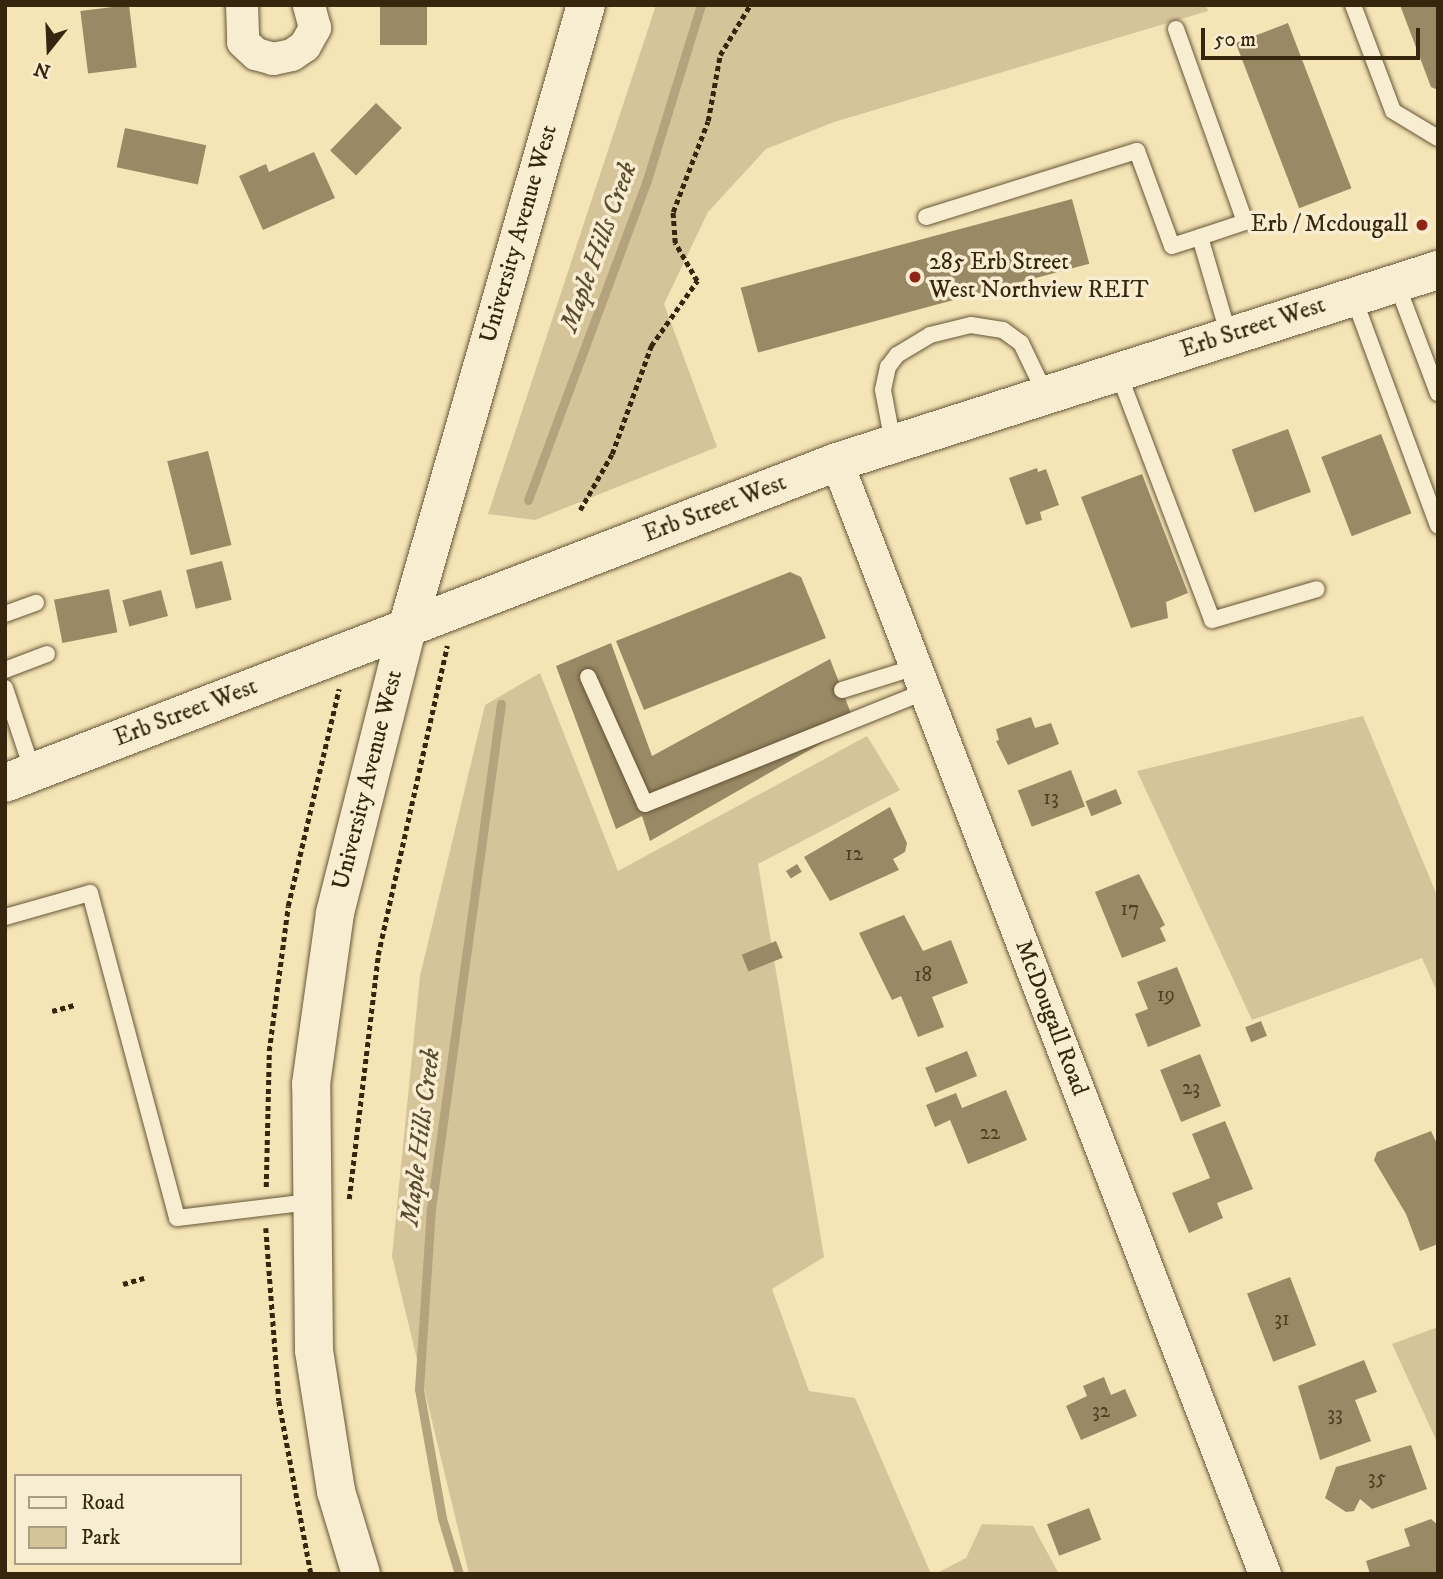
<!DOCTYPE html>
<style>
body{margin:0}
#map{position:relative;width:1443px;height:1579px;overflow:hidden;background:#f5e4b6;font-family:"IM FELL DW Pica",serif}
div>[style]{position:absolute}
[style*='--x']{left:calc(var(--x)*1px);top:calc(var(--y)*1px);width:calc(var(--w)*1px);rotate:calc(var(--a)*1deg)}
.green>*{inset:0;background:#d5c499}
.stream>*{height:9px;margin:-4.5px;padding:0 4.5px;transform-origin:4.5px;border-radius:4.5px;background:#b4a37d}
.building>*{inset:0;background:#998965;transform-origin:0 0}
.path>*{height:4.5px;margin-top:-2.25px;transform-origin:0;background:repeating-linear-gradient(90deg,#36260d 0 5px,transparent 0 8.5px)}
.roads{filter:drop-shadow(0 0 2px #665637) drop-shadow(0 0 2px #665637)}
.lane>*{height:16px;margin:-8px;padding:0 8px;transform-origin:8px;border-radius:8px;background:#f8edd0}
.street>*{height:32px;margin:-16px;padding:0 16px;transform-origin:16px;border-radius:16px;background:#f8edd0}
.secondary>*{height:38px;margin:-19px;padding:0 19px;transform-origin:19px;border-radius:19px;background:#f8edd0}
.dots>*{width:19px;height:19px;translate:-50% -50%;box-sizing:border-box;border:4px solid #f8edd0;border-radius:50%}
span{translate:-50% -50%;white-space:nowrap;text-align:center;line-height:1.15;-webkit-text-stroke:7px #f8edd0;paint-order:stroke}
.number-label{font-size:21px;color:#4f3f23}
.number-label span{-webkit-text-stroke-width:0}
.poi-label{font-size:24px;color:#36260d}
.right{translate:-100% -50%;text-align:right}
.left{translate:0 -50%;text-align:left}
.street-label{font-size:24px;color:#36260d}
.water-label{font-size:26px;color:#5c4c2f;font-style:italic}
.frame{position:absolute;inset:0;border:7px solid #36260d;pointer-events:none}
.legend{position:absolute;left:14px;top:1474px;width:228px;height:91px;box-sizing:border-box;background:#f8edd0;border:2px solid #aa9d82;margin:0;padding:9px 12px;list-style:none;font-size:21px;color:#36260d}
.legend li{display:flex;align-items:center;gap:14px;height:35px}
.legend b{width:35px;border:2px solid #aa9d82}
.north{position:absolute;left:14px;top:14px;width:70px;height:70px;-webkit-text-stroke:5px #f8edd0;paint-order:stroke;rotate:198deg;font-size:19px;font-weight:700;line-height:28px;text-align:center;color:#36260d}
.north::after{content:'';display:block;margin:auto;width:24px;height:32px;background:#36260d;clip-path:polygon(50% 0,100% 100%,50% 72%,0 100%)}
.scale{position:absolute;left:1201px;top:28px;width:219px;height:32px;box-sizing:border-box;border:4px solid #36260d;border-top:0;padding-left:9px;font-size:21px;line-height:24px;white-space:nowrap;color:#36260d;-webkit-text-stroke:5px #f8edd0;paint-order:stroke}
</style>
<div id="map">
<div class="green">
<div style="clip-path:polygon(656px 5px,1206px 5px,1208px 11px,834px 122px,766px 149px,708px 212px,664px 304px,717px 447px,535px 520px,488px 514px)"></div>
<div style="clip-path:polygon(540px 673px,618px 871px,867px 736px,900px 790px,758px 864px,824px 1257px,772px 1289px,809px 1391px,855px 1398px,931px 1574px,469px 1574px,392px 1256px,420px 976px,485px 705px)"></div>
<div style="clip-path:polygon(1363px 716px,1438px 898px,1438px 994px,1422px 958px,1252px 1020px,1137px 771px)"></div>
<div style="clip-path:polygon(1438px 1327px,1438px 1444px,1392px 1344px)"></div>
<div style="clip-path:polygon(982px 1524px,1033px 1526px,1059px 1574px,935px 1574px,966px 1558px)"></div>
</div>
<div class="stream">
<div style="--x:528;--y:500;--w:341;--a:-69.6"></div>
<div style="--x:647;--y:180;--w:183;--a:-72.9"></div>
<div style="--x:459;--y:1574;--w:59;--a:-106.9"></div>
<div style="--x:442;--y:1518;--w:131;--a:-100.1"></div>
<div style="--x:419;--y:1389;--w:180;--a:-86.2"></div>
<div style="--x:431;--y:1209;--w:510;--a:-82.11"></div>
</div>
<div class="building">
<div style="left:129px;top:5px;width:63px;height:49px;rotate:83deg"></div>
<div style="left:380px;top:5px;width:47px;height:40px"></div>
<div style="clip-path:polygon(1400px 5px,1438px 5px,1438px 90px,1431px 87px)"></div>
<div style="left:1288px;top:23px;width:177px;height:56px;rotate:69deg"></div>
<div style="left:376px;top:103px;width:36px;height:66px;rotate:44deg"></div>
<div style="left:125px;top:128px;width:83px;height:40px;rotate:12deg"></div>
<div style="clip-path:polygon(314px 152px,335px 198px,263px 230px,239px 176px,266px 164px,269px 172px)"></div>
<div style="left:1072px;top:199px;width:67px;height:343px;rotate:75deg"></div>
<div style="left:1288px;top:429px;width:67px;height:60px;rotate:70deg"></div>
<div style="left:1381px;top:434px;width:85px;height:64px;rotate:69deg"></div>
<div style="left:208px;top:451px;width:97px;height:42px;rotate:76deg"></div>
<div style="clip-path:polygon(1037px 468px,1038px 472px,1046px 469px,1059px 505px,1040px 512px,1042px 520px,1026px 525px,1009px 478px)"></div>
<div style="clip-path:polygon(1142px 474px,1188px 593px,1166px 602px,1168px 618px,1131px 628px,1081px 497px)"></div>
<div style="left:222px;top:561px;width:40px;height:37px;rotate:76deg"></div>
<div style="clip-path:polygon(790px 572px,801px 577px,826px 638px,644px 710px,616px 641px)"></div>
<div style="left:109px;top:589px;width:44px;height:56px;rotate:79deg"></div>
<div style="left:161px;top:590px;width:27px;height:40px;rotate:75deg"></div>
<div style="clip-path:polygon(611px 643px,652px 756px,830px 659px,855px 724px,650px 841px,642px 816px,616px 829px,556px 666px)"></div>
<div style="clip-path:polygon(1031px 717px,1035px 728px,1051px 723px,1059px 744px,1008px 765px,996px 741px,999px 740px,996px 729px)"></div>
<div style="left:1071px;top:770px;width:39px;height:57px;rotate:69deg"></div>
<div style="left:1116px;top:789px;width:16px;height:33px;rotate:68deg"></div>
<div style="clip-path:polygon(890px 807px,907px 843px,905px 852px,893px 859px,899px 870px,830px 901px,804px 857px)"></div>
<div style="left:797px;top:864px;width:9px;height:13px;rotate:58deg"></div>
<div style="clip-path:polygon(1139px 874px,1165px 925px,1160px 928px,1166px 941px,1122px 958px,1095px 892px)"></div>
<div style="clip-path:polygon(904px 915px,923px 951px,951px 940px,968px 983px,932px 997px,944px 1027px,918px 1037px,901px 996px,892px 1000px,859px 933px)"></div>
<div style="left:776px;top:941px;width:18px;height:37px;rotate:68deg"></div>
<div style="clip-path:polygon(1177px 967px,1201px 1026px,1148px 1047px,1135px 1014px,1148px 1009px,1137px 982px)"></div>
<div style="left:1261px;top:1021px;width:16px;height:17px;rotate:68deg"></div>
<div style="left:967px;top:1051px;width:27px;height:45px;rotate:68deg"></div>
<div style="left:1200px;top:1054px;width:56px;height:43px;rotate:68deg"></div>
<div style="clip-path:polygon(1006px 1090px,1027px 1140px,968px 1164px,950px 1120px,935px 1127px,926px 1105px,956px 1093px,962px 1108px)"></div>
<div style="clip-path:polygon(1225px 1121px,1253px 1189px,1217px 1203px,1223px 1218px,1189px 1233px,1172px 1193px,1210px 1178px,1192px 1134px)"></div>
<div style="clip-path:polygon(1431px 1131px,1438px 1146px,1438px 1244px,1420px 1251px,1406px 1214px,1374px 1160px,1377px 1152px)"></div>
<div style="left:1290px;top:1277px;width:73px;height:46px;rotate:69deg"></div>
<div style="clip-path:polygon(1364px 1360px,1377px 1392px,1355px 1400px,1371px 1441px,1320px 1460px,1298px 1386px)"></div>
<div style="clip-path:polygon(1104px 1377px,1111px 1395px,1125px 1389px,1137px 1416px,1081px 1440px,1066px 1406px,1087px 1396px,1083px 1386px)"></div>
<div style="clip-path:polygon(1411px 1445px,1427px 1489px,1372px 1509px,1360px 1499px,1354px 1511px,1346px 1512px,1325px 1498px,1336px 1467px)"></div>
<div style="left:1089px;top:1508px;width:34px;height:45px;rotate:69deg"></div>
<div style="clip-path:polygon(1431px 1519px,1438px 1525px,1438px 1574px,1370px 1574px,1366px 1561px,1410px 1546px,1404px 1529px)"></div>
</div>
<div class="path">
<div style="--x:580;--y:510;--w:64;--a:-60.3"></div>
<div style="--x:612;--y:454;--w:115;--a:-70.1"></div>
<div style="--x:651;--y:346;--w:80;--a:-54.7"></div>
<div style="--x:697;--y:281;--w:44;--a:-120.1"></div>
<div style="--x:675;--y:243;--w:31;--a:-94"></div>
<div style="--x:673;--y:212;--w:97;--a:-69"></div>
<div style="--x:708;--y:121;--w:67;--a:-79.7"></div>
<div style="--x:720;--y:55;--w:58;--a:-59"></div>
<div style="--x:52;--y:1011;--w:24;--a:-15"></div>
<div style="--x:266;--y:1187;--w:136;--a:-88.7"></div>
<div style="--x:269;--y:1051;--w:146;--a:-82.5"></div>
<div style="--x:288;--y:906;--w:223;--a:-76.8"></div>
<div style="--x:349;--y:1199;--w:246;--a:-83.2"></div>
<div style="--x:378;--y:955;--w:317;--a:-77.4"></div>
<div style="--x:266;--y:1228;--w:173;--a:85.7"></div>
<div style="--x:279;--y:1401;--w:176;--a:79.5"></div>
<div style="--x:123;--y:1284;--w:22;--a:-16"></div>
</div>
<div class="roads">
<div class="lane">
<div style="--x:1353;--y:5;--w:113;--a:69.3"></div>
<div style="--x:1393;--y:111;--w:52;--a:31"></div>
<div style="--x:1176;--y:29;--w:205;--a:70.3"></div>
<div style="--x:1245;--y:222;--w:47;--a:161.6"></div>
<div style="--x:1200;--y:237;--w:103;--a:73.7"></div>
<div style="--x:926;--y:217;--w:221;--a:-17.4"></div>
<div style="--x:1137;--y:151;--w:101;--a:69.8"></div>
<div style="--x:1172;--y:246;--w:29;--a:-18"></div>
<div style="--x:1396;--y:282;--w:119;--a:69.3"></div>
<div style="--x:1353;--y:296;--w:245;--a:69.7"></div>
<div style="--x:1118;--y:372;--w:265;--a:69.2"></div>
<div style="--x:1212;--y:620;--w:109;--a:-16.4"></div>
<div style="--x:893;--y:443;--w:54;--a:-100.7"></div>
<div style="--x:883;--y:390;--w:24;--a:-78"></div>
<div style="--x:888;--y:367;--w:15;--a:-53"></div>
<div style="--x:897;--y:355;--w:39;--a:-31"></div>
<div style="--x:930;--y:335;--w:42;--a:-13.7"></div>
<div style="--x:971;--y:325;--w:32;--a:9"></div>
<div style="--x:1003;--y:330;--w:22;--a:36"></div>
<div style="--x:1021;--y:343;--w:55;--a:64.4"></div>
<div style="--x:5;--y:614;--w:33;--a:-20"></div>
<div style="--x:5;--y:670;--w:45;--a:-20.9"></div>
<div style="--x:588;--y:677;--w:139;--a:65.8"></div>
<div style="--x:645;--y:804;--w:303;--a:-21.9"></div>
<div style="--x:5;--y:688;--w:89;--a:71.6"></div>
<div style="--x:842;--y:690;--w:77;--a:-17.3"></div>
<div style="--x:5;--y:917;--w:88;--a:-15.8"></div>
<div style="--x:90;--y:893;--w:336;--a:75"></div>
<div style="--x:177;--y:1218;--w:134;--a:-6.9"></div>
</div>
<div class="street">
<div style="--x:242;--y:5;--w:37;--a:88"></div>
<div style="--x:243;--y:42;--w:18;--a:43"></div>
<div style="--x:256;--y:54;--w:18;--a:16"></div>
<div style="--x:273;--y:59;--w:19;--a:-12"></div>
<div style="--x:292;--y:55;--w:16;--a:-35"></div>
<div style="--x:305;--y:46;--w:21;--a:-61"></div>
<div style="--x:315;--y:28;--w:24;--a:-105"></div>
<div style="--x:837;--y:462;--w:1192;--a:68.95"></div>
</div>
<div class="secondary">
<div style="--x:5;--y:783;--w:892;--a:-21.1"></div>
<div style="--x:837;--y:462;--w:631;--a:-17.72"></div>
<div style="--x:361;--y:1574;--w:87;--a:-106.8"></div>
<div style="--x:336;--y:1491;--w:143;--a:-98.9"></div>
<div style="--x:314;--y:1350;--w:266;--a:-90.6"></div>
<div style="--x:311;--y:1084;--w:173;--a:-82"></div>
<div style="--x:335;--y:913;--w:294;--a:-75.8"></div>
<div style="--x:407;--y:628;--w:648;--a:-73.97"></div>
</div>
</div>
<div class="dots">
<div style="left:1422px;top:225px;background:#8f2418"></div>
<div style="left:915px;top:277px;background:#8f2418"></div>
</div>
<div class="number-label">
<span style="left:1051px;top:798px">13</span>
<span style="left:854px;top:854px">12</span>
<span style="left:1130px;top:909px">17</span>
<span style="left:923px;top:975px">18</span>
<span style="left:1166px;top:995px">19</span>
<span style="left:1191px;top:1088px">23</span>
<span style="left:990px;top:1133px">22</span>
<span style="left:1282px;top:1319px">31</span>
<span style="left:1101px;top:1411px">32</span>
<span style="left:1335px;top:1414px">33</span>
<span style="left:1377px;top:1478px">35</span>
</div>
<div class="poi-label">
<span class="right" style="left:1408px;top:225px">Erb / Mcdougall</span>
<span class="left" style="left:929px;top:277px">285 Erb Street<br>West Northview REIT</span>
</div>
<div class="street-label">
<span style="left:519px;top:234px;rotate:-74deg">University Avenue West</span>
<span style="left:1253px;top:328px;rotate:-18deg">Erb Street West</span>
<span style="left:715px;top:509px;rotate:-21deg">Erb Street West</span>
<span style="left:186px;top:713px;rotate:-21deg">Erb Street West</span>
<span style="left:368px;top:780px;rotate:-76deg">University Avenue West</span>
<span style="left:1051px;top:1018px;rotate:69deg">McDougall Road</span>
</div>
<div class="water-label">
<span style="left:599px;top:247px;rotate:-70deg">Maple Hills Creek</span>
<span style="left:421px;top:1137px;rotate:-83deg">Maple Hills Creek</span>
</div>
<div class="frame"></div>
<ul class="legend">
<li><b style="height:9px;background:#f8edd0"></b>Road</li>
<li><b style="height:19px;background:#d5c499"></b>Park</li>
</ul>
<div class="north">N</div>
<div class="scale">50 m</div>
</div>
